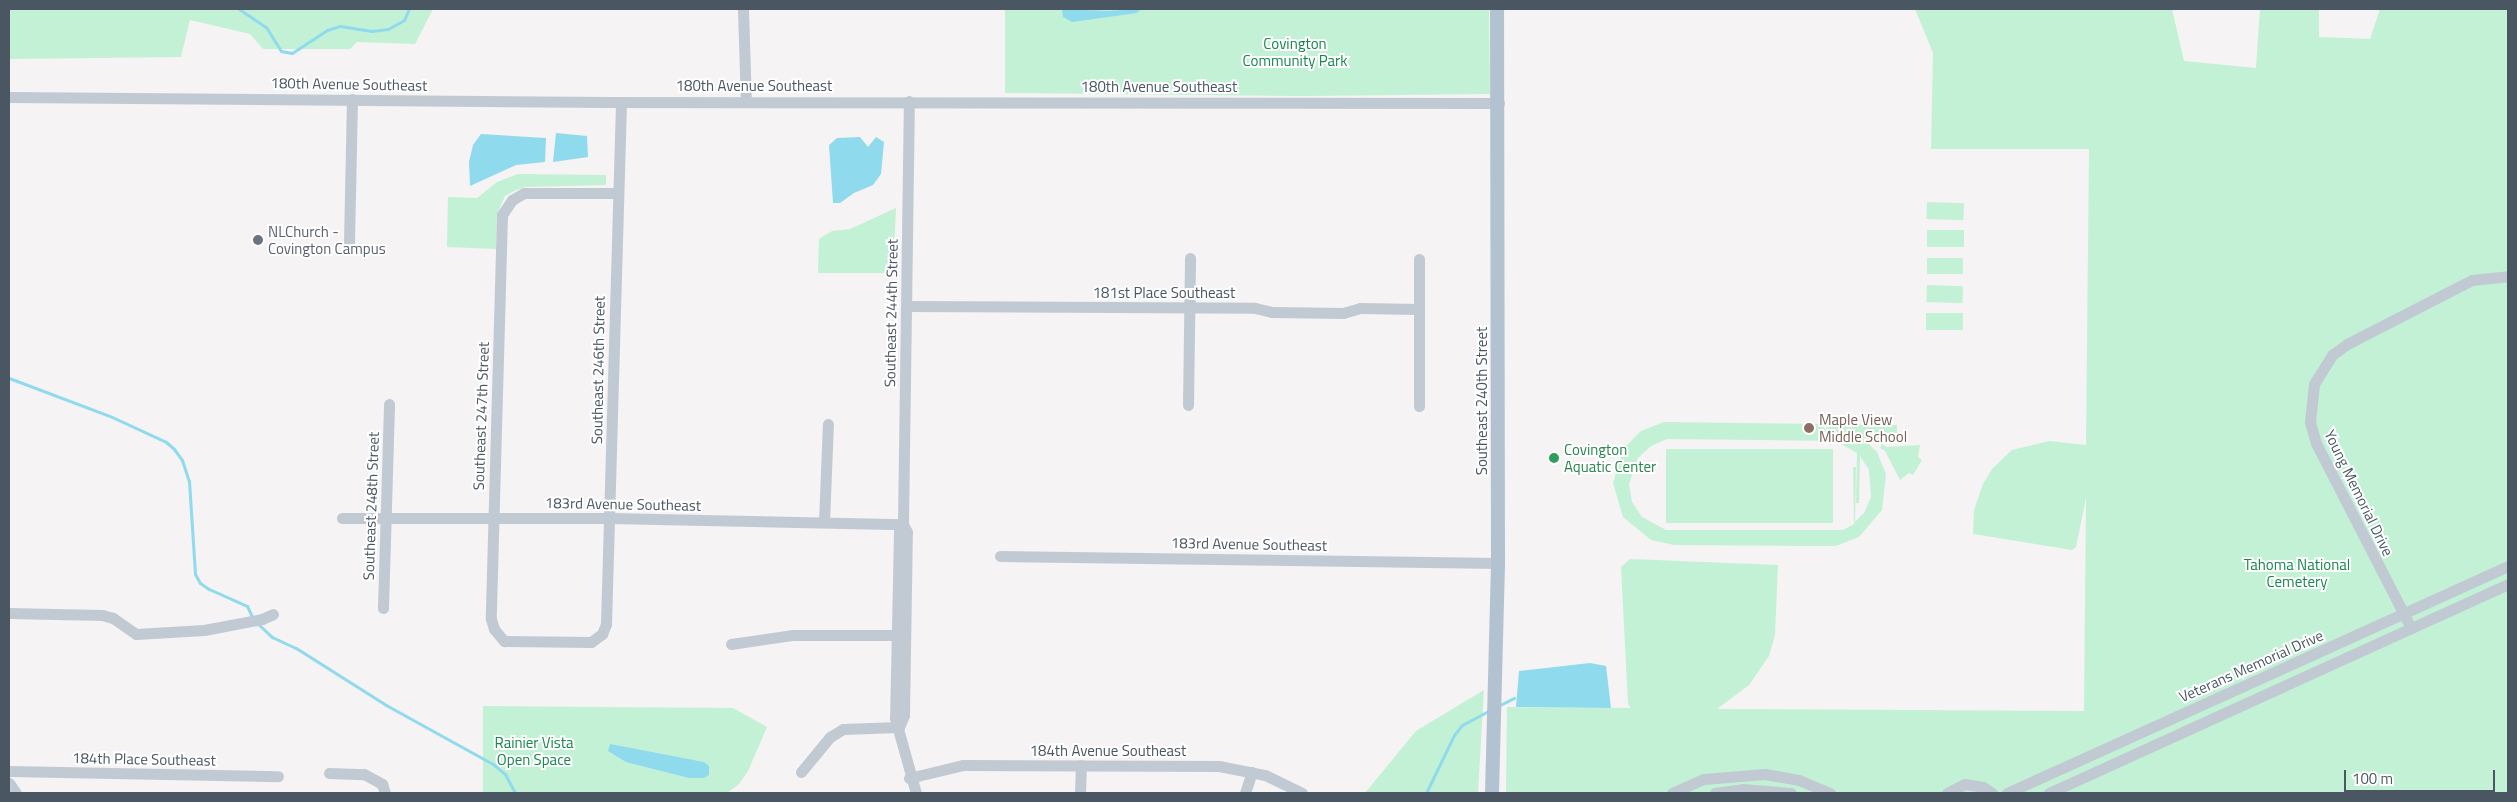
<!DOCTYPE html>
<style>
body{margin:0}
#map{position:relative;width:2517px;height:802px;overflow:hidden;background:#f5f3f3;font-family:"Titillium Web",sans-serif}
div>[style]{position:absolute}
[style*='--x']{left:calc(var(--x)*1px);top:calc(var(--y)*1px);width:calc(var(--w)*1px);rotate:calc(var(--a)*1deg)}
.green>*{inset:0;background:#c3f1d5;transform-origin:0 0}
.water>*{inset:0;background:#90daee}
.stream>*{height:3px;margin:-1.5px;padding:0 1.5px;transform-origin:1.5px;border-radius:1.5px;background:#90daee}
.minor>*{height:11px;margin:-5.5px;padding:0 5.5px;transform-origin:5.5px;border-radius:5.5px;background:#c1cad2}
.major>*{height:14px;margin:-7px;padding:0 7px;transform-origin:7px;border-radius:7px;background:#b3c2d1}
.dots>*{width:14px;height:14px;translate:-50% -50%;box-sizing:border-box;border:2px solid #fff;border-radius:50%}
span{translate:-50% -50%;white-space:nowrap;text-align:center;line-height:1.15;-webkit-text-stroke:4px #fff;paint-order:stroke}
.park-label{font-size:15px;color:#17864f}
.street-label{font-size:15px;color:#4a5661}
.worship-label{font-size:15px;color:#5b616d}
.left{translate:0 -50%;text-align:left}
.education-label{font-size:15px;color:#785e54}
.leisure-label{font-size:15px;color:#27864d}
.frame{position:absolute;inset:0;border:10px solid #4a5661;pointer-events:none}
.scale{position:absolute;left:2344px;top:770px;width:151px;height:22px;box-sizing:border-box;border:2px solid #4a5661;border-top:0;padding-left:6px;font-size:15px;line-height:18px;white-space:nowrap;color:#4a5661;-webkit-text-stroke:4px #fff;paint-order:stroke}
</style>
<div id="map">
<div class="green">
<div style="clip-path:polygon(9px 9px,433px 9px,415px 44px,357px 42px,350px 49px,263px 49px,250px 34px,190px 20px,181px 57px,9px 59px)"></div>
<div style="clip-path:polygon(1005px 9px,1489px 9px,1490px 94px,1306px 96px,1005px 93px)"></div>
<div style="clip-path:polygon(1915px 9px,2172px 9px,2184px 61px,2256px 68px,2260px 9px,2319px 9px,2319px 37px,2370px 39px,2380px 9px,2508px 9px,2508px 793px,1506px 793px,1507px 707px,1631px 708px,1628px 704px,1621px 567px,1630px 559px,1778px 565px,1775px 635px,1769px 656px,1749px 685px,1717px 709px,2084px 711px,2086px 498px,2076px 547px,2072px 550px,1973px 534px,1974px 510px,1983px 484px,1992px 469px,2012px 450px,2049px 441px,2086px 445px,2089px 149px,1931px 149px,1933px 53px)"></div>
<div style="clip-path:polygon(518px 174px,606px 175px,606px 185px,525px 187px,514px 191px,505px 196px,497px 214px,496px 249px,447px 247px,448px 197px,477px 198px,497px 182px)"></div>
<div style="left:1927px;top:202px;width:37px;height:17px;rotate:2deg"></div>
<div style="clip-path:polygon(896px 208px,893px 273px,818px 273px,819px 239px,832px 231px,850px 229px)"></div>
<div style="left:1927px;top:230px;width:37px;height:17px"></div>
<div style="left:1927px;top:258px;width:36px;height:16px"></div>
<div style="left:1927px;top:285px;width:36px;height:17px;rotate:2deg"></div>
<div style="left:1926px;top:313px;width:37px;height:17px"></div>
<div style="clip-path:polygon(evenodd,1664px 422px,1897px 425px,1897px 440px,1864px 439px,1877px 452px,1886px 474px,1882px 510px,1859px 537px,1836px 546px,1674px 545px,1651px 540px,1623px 517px,1613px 483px,1624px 448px,1641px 431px,1664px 422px,1667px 439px,1836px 441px,1857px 453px,1856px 503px,1859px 503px,1860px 456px,1869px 470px,1871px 497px,1864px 513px,1855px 522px,1856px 467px,1853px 467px,1854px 524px,1843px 530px,1666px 530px,1642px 517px,1632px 502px,1629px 484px,1638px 458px,1651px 446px,1667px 439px)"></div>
<div style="clip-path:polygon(1882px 444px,1887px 447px,1920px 445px,1918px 457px,1922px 460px,1913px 475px,1909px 473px,1900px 480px,1885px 451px,1880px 448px)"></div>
<div style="left:1666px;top:449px;width:167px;height:74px"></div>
<div style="clip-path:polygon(1484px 690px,1478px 793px,1365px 793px,1416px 731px)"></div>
<div style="clip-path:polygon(483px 706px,733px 708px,767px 727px,748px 771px,739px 784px,727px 793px,483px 793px)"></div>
</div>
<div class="water">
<div style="clip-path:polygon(1062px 9px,1107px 11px,1141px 9px,1137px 13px,1072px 22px,1063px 17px)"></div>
<div style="clip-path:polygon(556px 133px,587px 136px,588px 157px,553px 162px)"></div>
<div style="clip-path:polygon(481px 134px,546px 138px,545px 162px,516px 165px,470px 186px,469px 162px,473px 145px)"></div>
<div style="clip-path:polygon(860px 137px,868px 147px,876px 137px,884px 142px,881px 174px,873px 185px,854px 193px,840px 203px,833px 203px,829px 145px,837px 138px)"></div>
<div style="clip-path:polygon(1590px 663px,1606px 666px,1611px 708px,1516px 707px,1519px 671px)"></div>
<div style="clip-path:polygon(610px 744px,704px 762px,709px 766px,709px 775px,704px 778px,689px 778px,626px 762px,608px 751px)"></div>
</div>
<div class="stream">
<div style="--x:239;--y:9;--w:32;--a:34"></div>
<div style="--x:266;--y:27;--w:28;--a:58"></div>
<div style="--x:281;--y:51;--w:11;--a:10"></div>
<div style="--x:292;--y:53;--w:42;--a:-33.3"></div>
<div style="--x:327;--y:30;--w:14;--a:-17"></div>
<div style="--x:340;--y:26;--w:32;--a:9"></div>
<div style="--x:372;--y:31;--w:16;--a:-7"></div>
<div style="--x:388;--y:29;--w:18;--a:-29"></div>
<div style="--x:404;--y:20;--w:12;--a:-66"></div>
<div style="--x:9;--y:378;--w:110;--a:20.7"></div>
<div style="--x:112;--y:417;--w:60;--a:24.8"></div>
<div style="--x:166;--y:442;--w:11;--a:41"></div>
<div style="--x:174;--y:449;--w:14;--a:54"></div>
<div style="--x:182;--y:460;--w:22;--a:72"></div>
<div style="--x:189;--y:481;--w:93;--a:86.3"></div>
<div style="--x:195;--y:574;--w:10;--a:61"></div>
<div style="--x:200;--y:583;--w:11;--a:34"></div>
<div style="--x:209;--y:589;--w:42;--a:24.1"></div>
<div style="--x:247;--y:606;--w:14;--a:65"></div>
<div style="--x:257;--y:623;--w:21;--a:43"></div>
<div style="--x:272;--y:637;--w:26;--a:25"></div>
<div style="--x:296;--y:648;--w:107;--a:32.3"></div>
<div style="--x:386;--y:705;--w:122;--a:28.9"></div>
<div style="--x:493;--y:764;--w:16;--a:40"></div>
<div style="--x:505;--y:774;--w:21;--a:62"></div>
<div style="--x:1498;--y:706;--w:18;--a:-27"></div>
<div style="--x:1426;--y:793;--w:64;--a:-64.2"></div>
<div style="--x:1454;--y:735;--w:13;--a:-51"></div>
<div style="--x:1462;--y:725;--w:32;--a:-28"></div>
</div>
<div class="minor">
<div style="--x:743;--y:9;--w:93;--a:88.2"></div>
<div style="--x:9;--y:97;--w:598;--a:0.48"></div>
<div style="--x:607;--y:102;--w:892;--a:0.06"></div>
<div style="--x:617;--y:193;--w:93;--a:180"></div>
<div style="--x:524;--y:193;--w:14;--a:150"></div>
<div style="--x:512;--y:200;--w:18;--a:124"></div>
<div style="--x:502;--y:215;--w:404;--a:91.6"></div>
<div style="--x:491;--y:619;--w:10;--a:73"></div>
<div style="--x:494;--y:629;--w:16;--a:50"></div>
<div style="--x:504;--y:641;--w:87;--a:0.7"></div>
<div style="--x:591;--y:642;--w:14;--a:-36"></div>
<div style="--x:602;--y:634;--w:11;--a:-68"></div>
<div style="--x:606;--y:624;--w:522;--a:-88.35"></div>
<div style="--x:349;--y:242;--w:143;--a:-88.8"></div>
<div style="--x:1419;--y:259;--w:147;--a:90"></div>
<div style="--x:907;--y:306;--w:348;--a:0.3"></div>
<div style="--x:1255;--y:308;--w:17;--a:13"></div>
<div style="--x:1272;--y:312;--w:71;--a:0.8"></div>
<div style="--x:1343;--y:313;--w:18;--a:-16"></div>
<div style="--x:1360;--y:308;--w:59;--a:1"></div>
<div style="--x:1188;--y:405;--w:147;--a:-89.2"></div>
<div style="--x:342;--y:518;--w:267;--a:0"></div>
<div style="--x:609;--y:518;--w:294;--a:1.2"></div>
<div style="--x:903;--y:524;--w:423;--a:-89.2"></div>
<div style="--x:824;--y:522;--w:98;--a:-87.7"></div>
<div style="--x:1000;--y:556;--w:498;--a:0.8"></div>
<div style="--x:383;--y:608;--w:204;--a:-88.3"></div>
<div style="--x:9;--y:613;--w:93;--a:1.2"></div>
<div style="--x:102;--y:615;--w:11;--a:15"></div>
<div style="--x:113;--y:618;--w:28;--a:35"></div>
<div style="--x:136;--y:634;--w:68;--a:-3.4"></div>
<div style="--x:204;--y:630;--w:59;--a:-10.7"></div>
<div style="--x:262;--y:619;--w:12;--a:-24"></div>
<div style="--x:2411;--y:628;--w:208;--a:-117.2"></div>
<div style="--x:2316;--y:443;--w:22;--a:-106"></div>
<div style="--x:2310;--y:422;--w:38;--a:-84"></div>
<div style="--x:2314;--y:384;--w:34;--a:-58"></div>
<div style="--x:2332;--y:355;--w:19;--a:-36"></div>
<div style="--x:2347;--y:344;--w:140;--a:-27.1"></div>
<div style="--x:2472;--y:280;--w:36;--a:-6"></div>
<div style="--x:731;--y:644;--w:63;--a:-8.3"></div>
<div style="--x:793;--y:635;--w:110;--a:0"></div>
<div style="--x:899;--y:727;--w:13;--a:-67"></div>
<div style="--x:904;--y:715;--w:183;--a:-89.1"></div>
<div style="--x:907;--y:532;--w:9;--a:-117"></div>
<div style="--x:903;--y:524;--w:9;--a:117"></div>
<div style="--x:899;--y:532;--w:186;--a:91.2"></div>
<div style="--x:895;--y:718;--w:78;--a:74.4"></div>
<div style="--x:9;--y:771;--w:269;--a:1.1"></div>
<div style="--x:801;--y:772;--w:45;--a:-50.4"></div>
<div style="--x:830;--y:737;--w:15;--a:-32"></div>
<div style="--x:843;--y:729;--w:56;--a:-2"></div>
<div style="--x:329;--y:773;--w:35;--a:2"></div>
<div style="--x:364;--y:774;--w:21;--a:29"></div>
<div style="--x:382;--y:784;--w:9;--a:72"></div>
<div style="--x:909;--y:778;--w:56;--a:-13.5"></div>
<div style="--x:963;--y:765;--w:256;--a:0.2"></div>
<div style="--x:1219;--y:766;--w:47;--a:11.1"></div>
<div style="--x:1265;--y:775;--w:41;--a:25.9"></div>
<div style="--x:9;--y:783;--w:12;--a:55"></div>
<div style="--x:1080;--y:793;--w:28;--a:-88"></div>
<div style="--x:1245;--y:793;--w:22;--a:-72"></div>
<div style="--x:1672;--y:793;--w:35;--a:-24"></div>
<div style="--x:1704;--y:779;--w:61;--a:-4.7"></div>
<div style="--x:1765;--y:774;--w:35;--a:10"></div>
<div style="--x:1799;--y:780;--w:34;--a:23"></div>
<div style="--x:1715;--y:793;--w:28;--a:-8"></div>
<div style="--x:1743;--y:789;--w:48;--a:4.8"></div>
<div style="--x:1947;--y:793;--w:20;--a:-27"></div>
<div style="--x:1965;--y:784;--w:18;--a:9"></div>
<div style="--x:1983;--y:787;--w:11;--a:34"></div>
<div style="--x:2007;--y:793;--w:550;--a:-24.37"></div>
<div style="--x:2049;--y:793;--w:504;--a:-24.48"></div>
</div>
<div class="major">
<div style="--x:1492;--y:793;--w:230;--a:-88.5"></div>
<div style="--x:1498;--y:563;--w:554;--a:-90.1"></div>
</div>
<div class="dots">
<div style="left:258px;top:240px;background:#6b7280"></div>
<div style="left:1809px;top:428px;background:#8d6e63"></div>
<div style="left:1554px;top:458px;background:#2e9e5b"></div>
</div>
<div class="park-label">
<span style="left:1295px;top:52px">Covington<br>Community Park</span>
<span style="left:2297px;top:573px">Tahoma National<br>Cemetery</span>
<span style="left:534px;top:751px">Rainier Vista<br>Open Space</span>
</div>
<div class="street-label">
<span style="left:349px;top:84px;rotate:1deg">180th Avenue Southeast</span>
<span style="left:754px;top:86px">180th Avenue Southeast</span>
<span style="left:1159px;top:87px">180th Avenue Southeast</span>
<span style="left:1164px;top:293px">181st Place Southeast</span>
<span style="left:891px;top:313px;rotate:-89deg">Southeast 244th Street</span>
<span style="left:598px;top:370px;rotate:-89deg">Southeast 246th Street</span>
<span style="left:1482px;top:401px;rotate:-90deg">Southeast 240th Street</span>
<span style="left:481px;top:416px;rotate:-88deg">Southeast 247th Street</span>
<span style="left:2359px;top:493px;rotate:64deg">Young Memorial Drive</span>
<span style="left:623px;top:504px;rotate:1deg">183rd Avenue Southeast</span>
<span style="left:371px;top:506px;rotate:-88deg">Southeast 248th Street</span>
<span style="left:1249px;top:544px;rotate:1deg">183rd Avenue Southeast</span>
<span style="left:2251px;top:666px;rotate:-24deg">Veterans Memorial Drive</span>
<span style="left:1108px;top:751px">184th Avenue Southeast</span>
<span style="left:144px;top:759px;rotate:1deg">184th Place Southeast</span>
</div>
<div class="worship-label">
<span class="left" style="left:268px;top:240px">NLChurch -<br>Covington Campus</span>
</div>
<div class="education-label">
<span class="left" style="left:1819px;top:428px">Maple View<br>Middle School</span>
</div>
<div class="leisure-label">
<span class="left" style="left:1564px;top:458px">Covington<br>Aquatic Center</span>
</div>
<div class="frame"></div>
<div class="scale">100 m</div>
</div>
